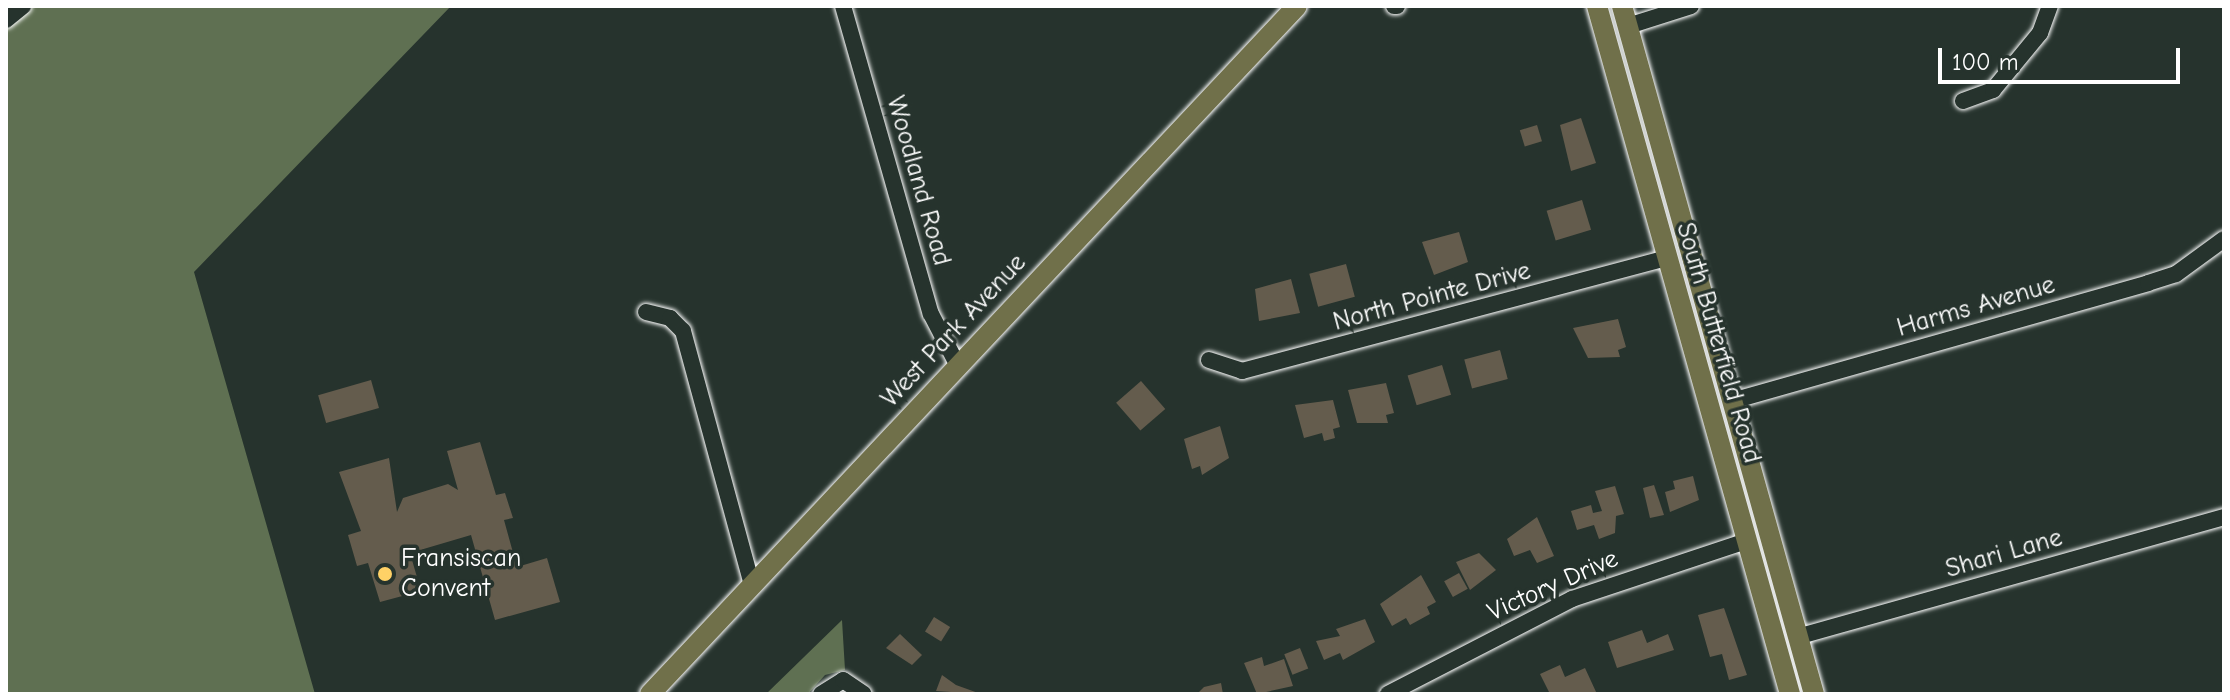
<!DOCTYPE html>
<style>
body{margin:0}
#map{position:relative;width:2230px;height:700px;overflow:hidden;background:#26332d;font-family:"Comic Neue",sans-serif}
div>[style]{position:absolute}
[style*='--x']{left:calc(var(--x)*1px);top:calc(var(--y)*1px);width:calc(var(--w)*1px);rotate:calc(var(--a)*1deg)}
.green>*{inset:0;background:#5f7052}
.building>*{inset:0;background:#645c4d;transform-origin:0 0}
.roads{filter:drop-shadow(0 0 2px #fff) drop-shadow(0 0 2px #fff)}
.minor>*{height:16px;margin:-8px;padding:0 8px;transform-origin:8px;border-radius:8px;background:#26332d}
.major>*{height:20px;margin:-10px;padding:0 10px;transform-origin:10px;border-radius:10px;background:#70704a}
.dots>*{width:22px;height:22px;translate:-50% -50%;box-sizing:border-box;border:4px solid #26332d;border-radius:50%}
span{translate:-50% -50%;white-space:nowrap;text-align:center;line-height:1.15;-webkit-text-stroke:7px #26332d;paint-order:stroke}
.street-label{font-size:26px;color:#fff}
.poi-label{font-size:26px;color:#fff}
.left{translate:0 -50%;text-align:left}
.frame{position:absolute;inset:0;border:8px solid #fff;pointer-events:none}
.scale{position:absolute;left:1938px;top:48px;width:242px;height:36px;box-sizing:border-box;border:4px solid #fff;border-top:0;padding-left:10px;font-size:24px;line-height:28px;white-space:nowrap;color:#fff;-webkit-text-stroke:6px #26332d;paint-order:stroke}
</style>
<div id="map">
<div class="green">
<div style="clip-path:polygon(6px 6px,451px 6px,194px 272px,315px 694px,6px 694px)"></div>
<div style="clip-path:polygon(842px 620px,845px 670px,825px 675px,808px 694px,766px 694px)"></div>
</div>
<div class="building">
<div style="clip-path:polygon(1581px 118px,1596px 163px,1571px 171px,1560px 125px)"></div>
<div style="left:1537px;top:125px;width:17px;height:18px;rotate:73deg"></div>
<div style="left:1582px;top:200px;width:31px;height:37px;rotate:73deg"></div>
<div style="clip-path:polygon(1459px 232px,1468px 262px,1434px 275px,1422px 242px)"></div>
<div style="left:1346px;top:264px;width:34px;height:38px;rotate:75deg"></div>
<div style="clip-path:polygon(1291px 279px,1300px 313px,1259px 321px,1255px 289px)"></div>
<div style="clip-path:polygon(1618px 319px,1626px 347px,1618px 350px,1620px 357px,1588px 358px,1573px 328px)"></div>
<div style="left:1500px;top:350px;width:30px;height:37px;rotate:75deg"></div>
<div style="left:1442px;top:365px;width:31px;height:36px;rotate:73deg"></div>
<div style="left:371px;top:380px;width:29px;height:55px;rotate:74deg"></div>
<div style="left:1141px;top:381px;width:37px;height:33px;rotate:49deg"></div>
<div style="clip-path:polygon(1386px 383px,1394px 413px,1386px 415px,1388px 423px,1357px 423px,1348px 390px)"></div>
<div style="clip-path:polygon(1333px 400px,1340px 427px,1333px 429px,1335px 438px,1324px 441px,1322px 433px,1304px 438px,1295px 405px)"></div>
<div style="clip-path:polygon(1220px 426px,1229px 458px,1202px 475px,1200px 466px,1192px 469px,1184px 439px)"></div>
<div style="clip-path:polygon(480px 442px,496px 495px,505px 493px,513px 518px,504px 520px,517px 567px,547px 558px,560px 602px,495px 620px,471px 535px,410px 553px,421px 591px,380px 602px,368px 563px,357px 566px,348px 535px,361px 531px,339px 472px,389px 458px,397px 512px,403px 498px,448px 484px,458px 490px,447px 451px)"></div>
<div style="clip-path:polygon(1693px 476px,1699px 500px,1670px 512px,1665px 492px,1675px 489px,1673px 481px)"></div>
<div style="clip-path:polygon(1654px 485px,1664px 515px,1650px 518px,1643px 488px)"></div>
<div style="clip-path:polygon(1615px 486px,1624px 514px,1616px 516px,1615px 533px,1599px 539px,1594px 525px,1577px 530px,1571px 511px,1591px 505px,1593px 513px,1602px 511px,1595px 491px)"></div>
<div style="clip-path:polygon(1537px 517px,1554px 556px,1537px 563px,1530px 550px,1514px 556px,1507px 539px)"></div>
<div style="clip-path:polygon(1479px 553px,1496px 570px,1470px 590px,1456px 562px)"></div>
<div style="left:1459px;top:573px;width:18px;height:17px;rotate:61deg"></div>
<div style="clip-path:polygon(1421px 575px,1436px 602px,1427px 607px,1430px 614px,1410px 625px,1406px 618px,1392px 626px,1380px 604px)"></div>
<div style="clip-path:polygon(1724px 608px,1747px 675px,1729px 680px,1722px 654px,1710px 657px,1698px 615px)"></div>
<div style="left:934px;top:617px;width:19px;height:17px;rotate:32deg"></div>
<div style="clip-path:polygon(1365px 619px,1375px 642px,1343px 660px,1340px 653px,1324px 660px,1316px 641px,1340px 636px,1336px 629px)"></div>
<div style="clip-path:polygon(1642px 630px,1647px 643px,1668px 634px,1674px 650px,1617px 668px,1608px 642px)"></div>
<div style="clip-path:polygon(900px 634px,922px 655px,912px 665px,886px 648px)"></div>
<div style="left:1300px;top:648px;width:22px;height:17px;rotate:68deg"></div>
<div style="clip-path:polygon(1262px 657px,1264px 666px,1284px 659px,1293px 686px,1257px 694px,1244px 663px)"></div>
<div style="clip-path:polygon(1560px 665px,1565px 677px,1585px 668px,1597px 694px,1550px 694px,1540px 674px)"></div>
<div style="clip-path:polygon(942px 675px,956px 685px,981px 694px,936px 691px)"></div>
<div style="clip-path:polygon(1221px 683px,1223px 694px,1197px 694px,1204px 687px)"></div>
</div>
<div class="roads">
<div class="minor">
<div style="--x:843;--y:6;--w:320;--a:74.1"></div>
<div style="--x:931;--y:314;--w:56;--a:62.5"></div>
<div style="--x:1394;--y:6;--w:3;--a:0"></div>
<div style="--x:6;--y:20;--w:22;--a:-39"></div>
<div style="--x:1628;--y:26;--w:66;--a:-17.6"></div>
<div style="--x:1963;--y:101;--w:32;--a:-20"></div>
<div style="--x:1993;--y:90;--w:74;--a:-50.5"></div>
<div style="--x:2040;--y:33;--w:29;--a:-70"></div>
<div style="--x:646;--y:312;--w:25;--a:14"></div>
<div style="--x:670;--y:318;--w:18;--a:45"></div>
<div style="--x:683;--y:331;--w:263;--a:74.8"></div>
<div style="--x:1209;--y:360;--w:35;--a:18"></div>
<div style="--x:1242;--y:371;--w:440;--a:-14.9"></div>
<div style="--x:1732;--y:401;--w:432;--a:-15.8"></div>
<div style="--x:2148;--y:283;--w:29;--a:-18"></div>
<div style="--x:2176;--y:274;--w:59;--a:-36.1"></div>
<div style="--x:1797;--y:637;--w:444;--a:-15.7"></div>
<div style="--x:821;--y:694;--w:26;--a:-32"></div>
<div style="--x:843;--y:680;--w:25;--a:34"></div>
<div style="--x:1388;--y:694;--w:207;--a:-27.3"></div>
<div style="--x:1572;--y:599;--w:183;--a:-18.4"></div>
</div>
<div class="major">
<div style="--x:1597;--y:6;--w:715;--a:74.33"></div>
<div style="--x:1622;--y:6;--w:714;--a:74.41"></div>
<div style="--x:650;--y:694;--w:944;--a:-46.76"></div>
</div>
</div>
<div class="dots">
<div style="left:385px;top:574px;background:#ffd166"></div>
</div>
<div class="street-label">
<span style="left:918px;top:181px;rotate:74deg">Woodland Road</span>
<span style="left:1432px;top:297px;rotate:-15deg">North Pointe Drive</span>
<span style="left:1976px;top:307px;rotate:-16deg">Harms Avenue</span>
<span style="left:954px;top:331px;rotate:-47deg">West Park Avenue</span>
<span style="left:1718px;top:343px;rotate:74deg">South Butterfield Road</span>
<span style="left:2004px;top:554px;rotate:-16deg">Shari Lane</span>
<span style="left:1553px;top:586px;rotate:-24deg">Victory Drive</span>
</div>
<div class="poi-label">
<span class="left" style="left:401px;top:574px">Fransiscan<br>Convent</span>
</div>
<div class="frame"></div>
<div class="scale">100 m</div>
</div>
